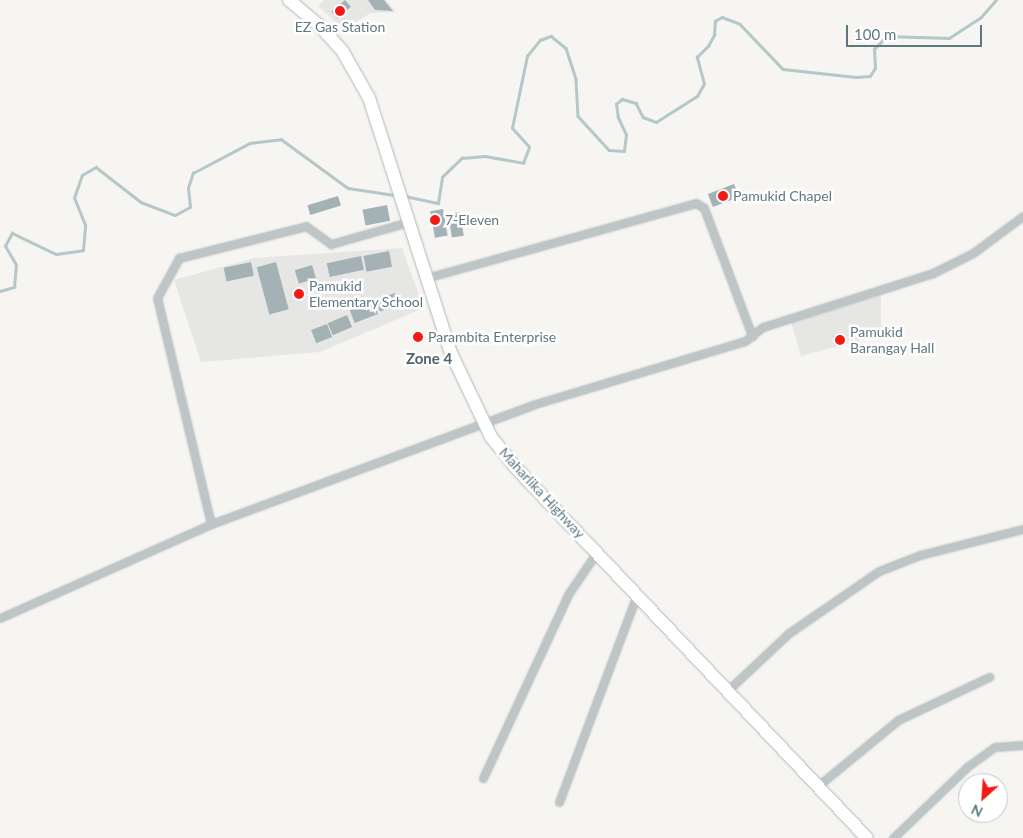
<!DOCTYPE html>
<style>
body{margin:0}
#map{position:relative;width:1023px;height:838px;overflow:hidden;background:#f6f5f1;font-family:Lato,sans-serif}
div>[style]{position:absolute}
[style*='--x']{left:calc(var(--x)*1px);top:calc(var(--y)*1px);width:calc(var(--w)*1px);rotate:calc(var(--a)*1deg)}
.built>*{inset:0;background:#e6e7e5}
.stream>*{height:2.5px;margin:-1.25px;padding:0 1.25px;transform-origin:1.25px;border-radius:1.25px;background:#b5c7c9}
.building>*{inset:0;background:#a4b2b5;transform-origin:0 0}
.roads{filter:drop-shadow(0 0 1px #b1b8ba) drop-shadow(0 0 1px #b1b8ba)}
.street>*{height:7px;margin:-3.5px;padding:0 3.5px;transform-origin:3.5px;border-radius:3.5px;background:#bec5c7}
.highway>*{height:12px;margin:-6px;padding:0 6px;transform-origin:6px;border-radius:6px;background:#fff}
.dots>*{width:14px;height:14px;translate:-50% -50%;box-sizing:border-box;border:2px solid #fff;border-radius:50%}
span{translate:-50% -50%;white-space:nowrap;text-align:center;line-height:1.15;-webkit-text-stroke:5px #fff;paint-order:stroke}
.poi-label{font-size:14px;color:#5e7880}
.left{translate:0 -50%;text-align:left}
.street-label{font-size:14px;color:#5e7880}
.neighbourhood-label{font-size:15px;color:#50646a;font-weight:700}
.north{position:absolute;left:958px;top:773px;width:50px;height:50px;box-sizing:border-box;background:#fff;border:1px solid #bfc9cc;border-radius:50%;rotate:206deg;font-size:14px;font-weight:700;line-height:20px;text-align:center;color:#5e7880}
.north::after{content:'';display:block;margin:auto;width:18px;height:22px;background:#f41a13;clip-path:polygon(50% 0,100% 100%,50% 72%,0 100%)}
.scale{position:absolute;left:846px;top:25px;width:136px;height:22px;box-sizing:border-box;border:2px solid #5e7880;border-top:0;padding-left:6px;font-size:15px;line-height:18px;white-space:nowrap;color:#5e7880;-webkit-text-stroke:4px #fff;paint-order:stroke}
</style>
<div id="map">
<div class="built">
<div style="clip-path:polygon(324px 0,386px 0,396px 12px,371px 13px,343px 29px,318px 6px)"></div>
<div style="clip-path:polygon(402px 248px,424px 308px,320px 352px,201px 362px,174px 280px,254px 258px)"></div>
<div style="clip-path:polygon(881px 295px,881px 335px,801px 356px,791px 322px)"></div>
</div>
<div class="stream">
<div style="--x:405;--y:196;--w:34;--a:12"></div>
<div style="--x:438;--y:203;--w:26;--a:-81"></div>
<div style="--x:442;--y:177;--w:28;--a:-44"></div>
<div style="--x:462;--y:158;--w:23;--a:-5"></div>
<div style="--x:485;--y:156;--w:39;--a:10"></div>
<div style="--x:523;--y:163;--w:17;--a:-69"></div>
<div style="--x:529;--y:147;--w:25;--a:-132"></div>
<div style="--x:512;--y:128;--w:74;--a:-78.2"></div>
<div style="--x:527;--y:56;--w:21;--a:-51"></div>
<div style="--x:540;--y:40;--w:12;--a:-20"></div>
<div style="--x:551;--y:36;--w:19;--a:39"></div>
<div style="--x:566;--y:48;--w:33;--a:72"></div>
<div style="--x:576;--y:79;--w:37;--a:87"></div>
<div style="--x:578;--y:116;--w:46;--a:47.6"></div>
<div style="--x:609;--y:150;--w:15;--a:4"></div>
<div style="--x:624;--y:151;--w:16;--a:-83"></div>
<div style="--x:626;--y:135;--w:19;--a:-115"></div>
<div style="--x:618;--y:118;--w:14;--a:-98"></div>
<div style="--x:616;--y:104;--w:8;--a:-40"></div>
<div style="--x:622;--y:99;--w:15;--a:16"></div>
<div style="--x:636;--y:103;--w:16;--a:63"></div>
<div style="--x:643;--y:117;--w:14;--a:21"></div>
<div style="--x:656;--y:122;--w:49;--a:-32.4"></div>
<div style="--x:697;--y:96;--w:14;--a:-60"></div>
<div style="--x:704;--y:84;--w:28;--a:-105"></div>
<div style="--x:697;--y:57;--w:16;--a:-45"></div>
<div style="--x:708;--y:46;--w:13;--a:-61"></div>
<div style="--x:714;--y:35;--w:14;--a:-86"></div>
<div style="--x:715;--y:21;--w:8;--a:-30"></div>
<div style="--x:722;--y:17;--w:19;--a:21"></div>
<div style="--x:740;--y:24;--w:62;--a:46.3"></div>
<div style="--x:783;--y:69;--w:73;--a:6.3"></div>
<div style="--x:856;--y:77;--w:14;--a:-4"></div>
<div style="--x:870;--y:76;--w:9;--a:-58"></div>
<div style="--x:875;--y:68;--w:19;--a:-93"></div>
<div style="--x:874;--y:49;--w:18;--a:-45"></div>
<div style="--x:887;--y:36;--w:62;--a:1.8"></div>
<div style="--x:949;--y:38;--w:38;--a:-33"></div>
<div style="--x:981;--y:17;--w:23;--a:-49"></div>
<div style="--x:0;--y:291;--w:15;--a:-16"></div>
<div style="--x:14;--y:287;--w:22;--a:-85"></div>
<div style="--x:16;--y:265;--w:22;--a:-120"></div>
<div style="--x:5;--y:246;--w:15;--a:-62"></div>
<div style="--x:12;--y:233;--w:49;--a:25.5"></div>
<div style="--x:56;--y:254;--w:27;--a:-8"></div>
<div style="--x:83;--y:250;--w:25;--a:-85"></div>
<div style="--x:85;--y:225;--w:29;--a:-112"></div>
<div style="--x:74;--y:198;--w:24;--a:-71"></div>
<div style="--x:82;--y:175;--w:16;--a:-30"></div>
<div style="--x:96;--y:167;--w:57;--a:37.9"></div>
<div style="--x:141;--y:202;--w:36;--a:21"></div>
<div style="--x:175;--y:215;--w:17;--a:-28"></div>
<div style="--x:190;--y:207;--w:19;--a:-96"></div>
<div style="--x:188;--y:188;--w:16;--a:-72"></div>
<div style="--x:193;--y:173;--w:64;--a:-27.8"></div>
<div style="--x:250;--y:143;--w:31;--a:-7"></div>
<div style="--x:281;--y:139;--w:83;--a:36.2"></div>
<div style="--x:348;--y:188;--w:48;--a:8.5"></div>
</div>
<div class="building">
<div style="left:345px;top:0;width:9px;height:18px;rotate:49deg"></div>
<div style="clip-path:polygon(368px 0,384px 0,393px 11px,375px 10px)"></div>
<div style="left:734px;top:184px;width:14px;height:28px;rotate:69deg"></div>
<div style="left:338px;top:196px;width:10px;height:32px;rotate:73deg"></div>
<div style="left:387px;top:205px;width:16px;height:25px;rotate:79deg"></div>
<div style="left:443px;top:209px;width:27px;height:13px;rotate:80deg"></div>
<div style="left:460px;top:212px;width:24px;height:12px;rotate:81deg"></div>
<div style="left:389px;top:251px;width:16px;height:26px;rotate:79deg"></div>
<div style="left:361px;top:256px;width:14px;height:35px;rotate:78deg"></div>
<div style="left:251px;top:262px;width:14px;height:28px;rotate:78deg"></div>
<div style="left:276px;top:262px;width:49px;height:20px;rotate:75deg"></div>
<div style="left:312px;top:265px;width:14px;height:18px;rotate:73deg"></div>
<div style="left:395px;top:293px;width:13px;height:20px;rotate:72deg"></div>
<div style="left:373px;top:301px;width:14px;height:25px;rotate:69deg"></div>
<div style="left:347px;top:315px;width:13px;height:21px;rotate:67deg"></div>
<div style="left:327px;top:324px;width:14px;height:17px;rotate:69deg"></div>
<div style="left:844px;top:334px;width:10px;height:11px;rotate:79deg"></div>
</div>
<div class="roads">
<div class="street">
<div style="--x:426;--y:278;--w:280;--a:-15.5"></div>
<div style="--x:696;--y:203;--w:9;--a:32"></div>
<div style="--x:704;--y:208;--w:137;--a:69.4"></div>
<div style="--x:211;--y:524;--w:232;--a:-103.4"></div>
<div style="--x:157;--y:298;--w:46;--a:-61.2"></div>
<div style="--x:179;--y:258;--w:131;--a:-14.1"></div>
<div style="--x:306;--y:226;--w:31;--a:36"></div>
<div style="--x:331;--y:244;--w:80;--a:-15.9"></div>
<div style="--x:0;--y:618;--w:231;--a:-24"></div>
<div style="--x:211;--y:524;--w:342;--a:-20.3"></div>
<div style="--x:532;--y:405;--w:222;--a:-16.7"></div>
<div style="--x:745;--y:341;--w:23;--a:-38"></div>
<div style="--x:763;--y:327;--w:178;--a:-17.6"></div>
<div style="--x:933;--y:273;--w:45;--a:-26.6"></div>
<div style="--x:973;--y:253;--w:62;--a:-36.5"></div>
<div style="--x:727;--y:691;--w:85;--a:-43.1"></div>
<div style="--x:789;--y:633;--w:109;--a:-34.6"></div>
<div style="--x:879;--y:571;--w:44;--a:-21.3"></div>
<div style="--x:920;--y:555;--w:106;--a:-14.2"></div>
<div style="--x:483;--y:778;--w:204;--a:-65.1"></div>
<div style="--x:569;--y:593;--w:50;--a:-55.7"></div>
<div style="--x:819;--y:785;--w:102;--a:-39.4"></div>
<div style="--x:898;--y:720;--w:101;--a:-25.3"></div>
<div style="--x:559;--y:802;--w:221;--a:-69.4"></div>
<div style="--x:893;--y:838;--w:103;--a:-43.8"></div>
<div style="--x:967;--y:767;--w:34;--a:-36"></div>
<div style="--x:995;--y:747;--w:28;--a:-4"></div>
</div>
<div class="highway">
<div style="--x:289;--y:0;--w:39;--a:40"></div>
<div style="--x:319;--y:25;--w:36;--a:48"></div>
<div style="--x:343;--y:52;--w:53;--a:60.5"></div>
<div style="--x:369;--y:98;--w:268;--a:72.2"></div>
<div style="--x:451;--y:353;--w:93;--a:64.5"></div>
<div style="--x:491;--y:437;--w:38;--a:51"></div>
<div style="--x:515;--y:467;--w:511;--a:46.51"></div>
</div>
</div>
<div class="dots">
<div style="left:340px;top:11px;background:#f41a13"></div>
<div style="left:723px;top:196px;background:#f41a13"></div>
<div style="left:435px;top:220px;background:#f41a13"></div>
<div style="left:299px;top:294px;background:#f41a13"></div>
<div style="left:418px;top:337px;background:#f41a13"></div>
<div style="left:840px;top:340px;background:#f41a13"></div>
</div>
<div class="poi-label">
<span style="left:340px;top:27px">EZ Gas Station</span>
<span class="left" style="left:733px;top:196px">Pamukid Chapel</span>
<span class="left" style="left:445px;top:220px">7-Eleven</span>
<span class="left" style="left:309px;top:294px">Pamukid<br>Elementary School</span>
<span class="left" style="left:850px;top:340px">Pamukid<br>Barangay Hall</span>
<span class="left" style="left:428px;top:337px">Parambita Enterprise</span>
</div>
<div class="street-label">
<span style="left:542px;top:493px;rotate:47deg">Maharlika Highway</span>
</div>
<div class="neighbourhood-label">
<span style="left:429px;top:359px">Zone 4</span>
</div>
<div class="north">N</div>
<div class="scale">100 m</div>
</div>
